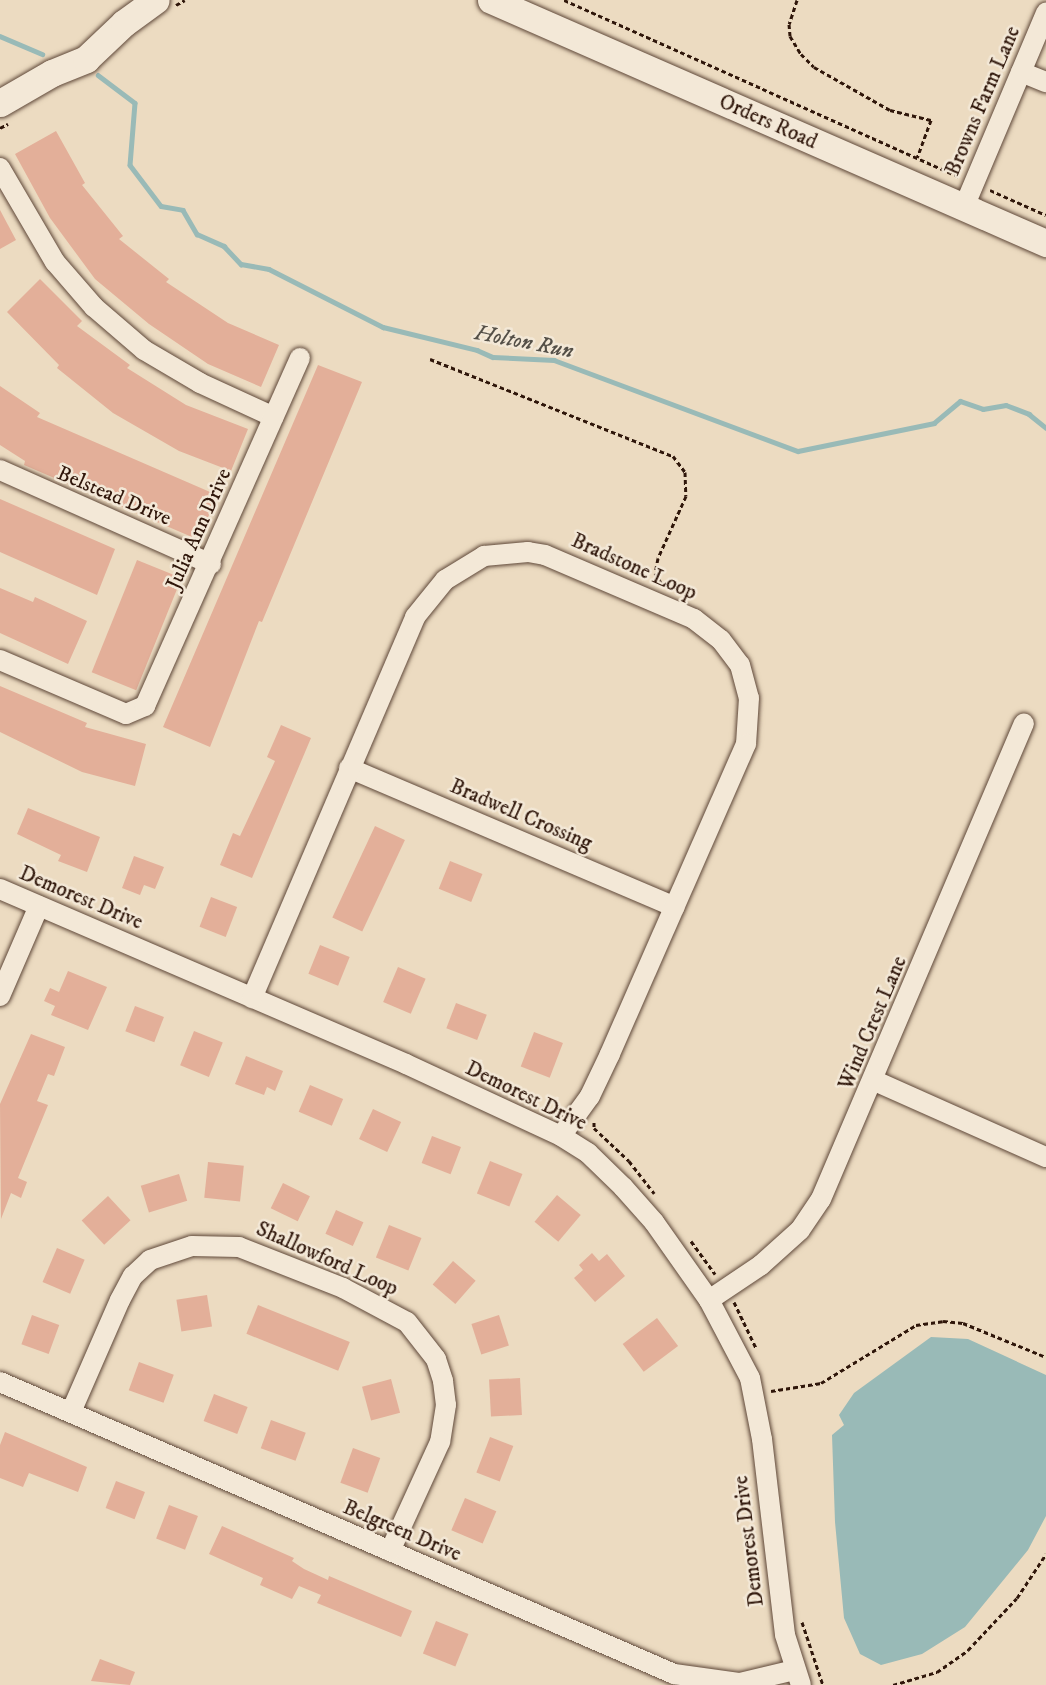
<!DOCTYPE html>
<style>
body{margin:0}
#map{position:relative;width:1046px;height:1685px;overflow:hidden;background:#ecdbc1;font-family:"IM FELL DW Pica",serif}
div>[style]{position:absolute}
[style*='--x']{left:calc(var(--x)*1px);top:calc(var(--y)*1px);width:calc(var(--w)*1px);rotate:calc(var(--a)*1deg)}
.water>*{inset:0;background:#99bab7}
.stream>*{height:4.5px;margin:-2.25px;padding:0 2.25px;transform-origin:2.25px;border-radius:2.25px;background:#99bab7}
.building>*{inset:0;background:#e3af99;transform-origin:0 0}
.path>*{height:3px;margin-top:-1.5px;transform-origin:0;background:repeating-linear-gradient(90deg,#2f160a 0 4.5px,transparent 0 7.5px)}
.roads{filter:drop-shadow(0 0 2px #5e4738) drop-shadow(0 0 2px #5e4738)}
.street>*{height:20px;margin:-10px;padding:0 10px;transform-origin:10px;border-radius:10px;background:#f3e8d7}
.secondary>*{height:27px;margin:-13.5px;padding:0 13.5px;transform-origin:13.5px;border-radius:13.5px;background:#f3e8d7}
span{translate:-50% -50%;white-space:nowrap;text-align:center;line-height:1.15;-webkit-text-stroke:5px #f3e8d7;paint-order:stroke}
.street-label{font-size:21px;color:#2f160a}
.water-label{font-size:22px;color:#544f47;font-style:italic}
</style>
<div id="map">
<div class="water">
<div style="clip-path:polygon(931px 1337px,968px 1339px,1046px 1375px,1046px 1516px,1028px 1550px,965px 1627px,922px 1654px,881px 1665px,860px 1654px,844px 1618px,835px 1522px,832px 1435px,844px 1425px,839px 1415px,854px 1393px)"></div>
</div>
<div class="stream">
<div style="--x:0;--y:36;--w:46;--a:23.2"></div>
<div style="--x:98;--y:75;--w:46;--a:37.1"></div>
<div style="--x:135;--y:103;--w:62;--a:94.6"></div>
<div style="--x:130;--y:165;--w:51;--a:52.9"></div>
<div style="--x:161;--y:206;--w:22;--a:10"></div>
<div style="--x:183;--y:210;--w:28;--a:60"></div>
<div style="--x:197;--y:234;--w:30;--a:24"></div>
<div style="--x:224;--y:246;--w:25;--a:47"></div>
<div style="--x:241;--y:264;--w:28;--a:10"></div>
<div style="--x:269;--y:269;--w:128;--a:27"></div>
<div style="--x:383;--y:327;--w:97;--a:13.7"></div>
<div style="--x:477;--y:350;--w:17;--a:24"></div>
<div style="--x:493;--y:357;--w:61;--a:2.8"></div>
<div style="--x:554;--y:360;--w:260;--a:20.5"></div>
<div style="--x:798;--y:451;--w:139;--a:-11.6"></div>
<div style="--x:934;--y:423;--w:34;--a:-40"></div>
<div style="--x:960;--y:401;--w:24;--a:19"></div>
<div style="--x:983;--y:409;--w:23;--a:-10"></div>
<div style="--x:1006;--y:405;--w:25;--a:21"></div>
<div style="--x:1029;--y:414;--w:22;--a:39"></div>
</div>
<div class="building">
<div style="clip-path:polygon(56px 131px,85px 183px,82px 185px,123px 236px,119px 239px,169px 279px,166px 282px,228px 323px,279px 345px,261px 387px,208px 364px,149px 324px,95px 279px,50px 218px,15px 154px)"></div>
<div style="clip-path:polygon(0 210px,16px 240px,0 249px)"></div>
<div style="clip-path:polygon(40px 279px,82px 321px,77px 326px,130px 365px,127px 368px,186px 405px,248px 429px,231px 471px,179px 451px,113px 413px,57px 368px,59px 365px,7px 312px)"></div>
<div style="clip-path:polygon(318px 365px,362px 382px,262px 622px,259px 621px,210px 747px,163px 727px)"></div>
<div style="clip-path:polygon(0 386px,40px 413px,37px 417px,217px 495px,199px 540px,24px 465px,25px 461px,0 445px)"></div>
<div style="clip-path:polygon(0 499px,115px 549px,97px 595px,0 552px)"></div>
<div style="left:137px;top:560px;width:48px;height:121px;rotate:22deg"></div>
<div style="clip-path:polygon(0 588px,33px 602px,35px 597px,87px 621px,68px 664px,0 633px)"></div>
<div style="clip-path:polygon(0 686px,87px 723px,85px 727px,146px 744px,135px 786px,82px 772px,0 732px)"></div>
<div style="clip-path:polygon(281px 725px,311px 738px,252px 878px,220px 865px,233px 833px,240px 836px,275px 761px,267px 757px)"></div>
<div style="clip-path:polygon(28px 808px,100px 837px,87px 872px,58px 861px,61px 855px,17px 834px)"></div>
<div style="left:375px;top:826px;width:33px;height:101px;rotate:25deg"></div>
<div style="clip-path:polygon(134px 856px,164px 867px,155px 889px,144px 885px,140px 895px,122px 888px)"></div>
<div style="left:450px;top:861px;width:35px;height:30px;rotate:22deg"></div>
<div style="left:211px;top:897px;width:28px;height:32px;rotate:21deg"></div>
<div style="left:320px;top:945px;width:32px;height:31px;rotate:22deg"></div>
<div style="left:398px;top:967px;width:30px;height:38px;rotate:23deg"></div>
<div style="clip-path:polygon(68px 971px,107px 987px,88px 1030px,51px 1015px,55px 1006px,44px 1001px,50px 988px,59px 992px)"></div>
<div style="left:456px;top:1003px;width:33px;height:27px;rotate:21deg"></div>
<div style="left:135px;top:1006px;width:31px;height:27px;rotate:21deg"></div>
<div style="left:194px;top:1031px;width:31px;height:37px;rotate:22deg"></div>
<div style="left:534px;top:1032px;width:31px;height:37px;rotate:21deg"></div>
<div style="clip-path:polygon(31px 1034px,65px 1047px,54px 1076px,48px 1074px,37px 1101px,48px 1105px,18px 1178px,27px 1182px,21px 1198px,11px 1193px,1px 1219px,0 1104px)"></div>
<div style="clip-path:polygon(246px 1056px,283px 1071px,275px 1091px,267px 1087px,264px 1095px,235px 1084px)"></div>
<div style="left:310px;top:1085px;width:36px;height:29px;rotate:23deg"></div>
<div style="left:373px;top:1109px;width:31px;height:33px;rotate:25deg"></div>
<div style="left:432px;top:1136px;width:31px;height:29px;rotate:21deg"></div>
<div style="left:490px;top:1161px;width:35px;height:35px;rotate:22deg"></div>
<div style="left:208px;top:1162px;width:36px;height:36px;rotate:6deg"></div>
<div style="left:179px;top:1174px;width:28px;height:40px;rotate:73deg"></div>
<div style="left:283px;top:1183px;width:30px;height:28px;rotate:26deg"></div>
<div style="left:557px;top:1195px;width:31px;height:35px;rotate:40deg"></div>
<div style="left:108px;top:1196px;width:33px;height:36px;rotate:47deg"></div>
<div style="left:336px;top:1210px;width:30px;height:26px;rotate:24deg"></div>
<div style="left:389px;top:1225px;width:35px;height:35px;rotate:22deg"></div>
<div style="left:57px;top:1248px;width:30px;height:37px;rotate:23deg"></div>
<div style="clip-path:polygon(592px 1253px,599px 1261px,607px 1254px,625px 1276px,595px 1302px,574px 1278px,583px 1270px,579px 1265px)"></div>
<div style="left:453px;top:1261px;width:30px;height:31px;rotate:41deg"></div>
<div style="left:207px;top:1295px;width:32px;height:31px;rotate:81deg"></div>
<div style="left:258px;top:1305px;width:99px;height:31px;rotate:22deg"></div>
<div style="left:32px;top:1315px;width:29px;height:31px;rotate:20deg"></div>
<div style="left:499px;top:1315px;width:32px;height:29px;rotate:72deg"></div>
<div style="left:657px;top:1318px;width:35px;height:43px;rotate:53deg"></div>
<div style="left:139px;top:1362px;width:37px;height:30px;rotate:20deg"></div>
<div style="left:520px;top:1378px;width:37px;height:31px;rotate:87deg"></div>
<div style="left:391px;top:1379px;width:35px;height:30px;rotate:75deg"></div>
<div style="left:214px;top:1394px;width:36px;height:29px;rotate:21deg"></div>
<div style="left:271px;top:1420px;width:37px;height:30px;rotate:20deg"></div>
<div style="clip-path:polygon(5px 1432px,87px 1467px,78px 1492px,29px 1473px,23px 1487px,0 1478px,0 1445px)"></div>
<div style="left:490px;top:1437px;width:25px;height:38px;rotate:21deg"></div>
<div style="left:353px;top:1448px;width:29px;height:37px;rotate:20deg"></div>
<div style="left:116px;top:1481px;width:31px;height:29px;rotate:21deg"></div>
<div style="left:465px;top:1498px;width:34px;height:35px;rotate:23deg"></div>
<div style="left:169px;top:1505px;width:31px;height:36px;rotate:21deg"></div>
<div style="clip-path:polygon(222px 1526px,294px 1558px,292px 1561px,304px 1569px,328px 1580px,329px 1576px,412px 1611px,401px 1637px,317px 1603px,321px 1595px,299px 1586px,292px 1599px,260px 1585px,263px 1578px,209px 1554px)"></div>
<div style="left:436px;top:1621px;width:35px;height:35px;rotate:22deg"></div>
<div style="clip-path:polygon(100px 1659px,135px 1672px,130px 1685px,91px 1681px)"></div>
</div>
<div class="path">
<div style="--x:564;--y:0;--w:433;--a:24.1"></div>
<div style="--x:797;--y:0;--w:25;--a:108"></div>
<div style="--x:789;--y:24;--w:12;--a:85"></div>
<div style="--x:790;--y:36;--w:21;--a:59"></div>
<div style="--x:801;--y:54;--w:18;--a:45"></div>
<div style="--x:814;--y:67;--w:87;--a:29.5"></div>
<div style="--x:890;--y:110;--w:42;--a:13.7"></div>
<div style="--x:931;--y:120;--w:40;--a:110.2"></div>
<div style="--x:176;--y:5;--w:10;--a:-29"></div>
<div style="--x:0;--y:128;--w:9;--a:-27"></div>
<div style="--x:990;--y:190;--w:61;--a:24.1"></div>
<div style="--x:430;--y:359;--w:262;--a:21.8"></div>
<div style="--x:673;--y:456;--w:20;--a:53"></div>
<div style="--x:685;--y:472;--w:24;--a:88"></div>
<div style="--x:686;--y:496;--w:68;--a:114.3"></div>
<div style="--x:658;--y:558;--w:15;--a:101"></div>
<div style="--x:655;--y:573;--w:13;--a:58"></div>
<div style="--x:594;--y:1122;--w:6;--a:90"></div>
<div style="--x:594;--y:1128;--w:48;--a:43.3"></div>
<div style="--x:629;--y:1161;--w:41;--a:52"></div>
<div style="--x:691;--y:1241;--w:41;--a:54"></div>
<div style="--x:734;--y:1302;--w:51;--a:64.4"></div>
<div style="--x:771;--y:1391;--w:51;--a:-9.1"></div>
<div style="--x:821;--y:1383;--w:111;--a:-31.4"></div>
<div style="--x:916;--y:1325;--w:27;--a:-8"></div>
<div style="--x:943;--y:1321;--w:20;--a:6"></div>
<div style="--x:963;--y:1323;--w:90;--a:22.3"></div>
<div style="--x:802;--y:1622;--w:66;--a:71.6"></div>
<div style="--x:893;--y:1685;--w:46;--a:-16.5"></div>
<div style="--x:937;--y:1672;--w:38;--a:-35"></div>
<div style="--x:968;--y:1650;--w:71;--a:-46.7"></div>
<div style="--x:1017;--y:1598;--w:53;--a:-56.6"></div>
</div>
<div class="roads">
<div class="street">
<div style="--x:1021;--y:72;--w:27;--a:22"></div>
<div style="--x:0;--y:168;--w:109;--a:59.7"></div>
<div style="--x:55;--y:262;--w:60;--a:49.1"></div>
<div style="--x:94;--y:307;--w:66;--a:40.7"></div>
<div style="--x:144;--y:350;--w:65;--a:30.5"></div>
<div style="--x:200;--y:383;--w:81;--a:24.7"></div>
<div style="--x:964;--y:207;--w:211;--a:-67.1"></div>
<div style="--x:0;--y:470;--w:231;--a:24"></div>
<div style="--x:0;--y:660;--w:137;--a:23.2"></div>
<div style="--x:126;--y:714;--w:21;--a:-23"></div>
<div style="--x:145;--y:706;--w:381;--a:-66"></div>
<div style="--x:349;--y:768;--w:354;--a:23.1"></div>
<div style="--x:0;--y:889;--w:442;--a:23.3"></div>
<div style="--x:406;--y:1064;--w:171;--a:24.9"></div>
<div style="--x:561;--y:1136;--w:32;--a:32"></div>
<div style="--x:588;--y:1153;--w:49;--a:44.2"></div>
<div style="--x:623;--y:1187;--w:47;--a:48.5"></div>
<div style="--x:654;--y:1222;--w:95;--a:54.8"></div>
<div style="--x:709;--y:1300;--w:88;--a:62.3"></div>
<div style="--x:750;--y:1378;--w:62;--a:78.9"></div>
<div style="--x:762;--y:1439;--w:197;--a:83.3"></div>
<div style="--x:785;--y:1635;--w:52;--a:72.3"></div>
<div style="--x:0;--y:996;--w:98;--a:-66.6"></div>
<div style="--x:252;--y:998;--w:414;--a:-66.8"></div>
<div style="--x:415;--y:617;--w:48;--a:-51"></div>
<div style="--x:445;--y:580;--w:46;--a:-31.6"></div>
<div style="--x:484;--y:556;--w:44;--a:-5.2"></div>
<div style="--x:528;--y:552;--w:17;--a:10"></div>
<div style="--x:545;--y:555;--w:162;--a:23.2"></div>
<div style="--x:694;--y:619;--w:34;--a:38"></div>
<div style="--x:721;--y:640;--w:31;--a:53"></div>
<div style="--x:740;--y:665;--w:34;--a:75"></div>
<div style="--x:749;--y:698;--w:46;--a:93.7"></div>
<div style="--x:746;--y:744;--w:339;--a:113.7"></div>
<div style="--x:610;--y:1054;--w:47;--a:115.5"></div>
<div style="--x:590;--y:1096;--w:49;--a:125.9"></div>
<div style="--x:875;--y:1081;--w:187;--a:24"></div>
<div style="--x:709;--y:1300;--w:63;--a:-33.9"></div>
<div style="--x:761;--y:1265;--w:52;--a:-41.9"></div>
<div style="--x:800;--y:1230;--w:37;--a:-56"></div>
<div style="--x:821;--y:1199;--w:517;--a:-66.9"></div>
<div style="--x:0;--y:1382;--w:735;--a:23.42"></div>
<div style="--x:674;--y:1674;--w:67;--a:7.8"></div>
<div style="--x:740;--y:1683;--w:56;--a:-13.5"></div>
<div style="--x:71;--y:1412;--w:122;--a:-66.4"></div>
<div style="--x:120;--y:1300;--w:27;--a:-62"></div>
<div style="--x:133;--y:1276;--w:23;--a:-43"></div>
<div style="--x:150;--y:1260;--w:44;--a:-18.4"></div>
<div style="--x:192;--y:1246;--w:47;--a:1.2"></div>
<div style="--x:239;--y:1247;--w:112;--a:21.5"></div>
<div style="--x:343;--y:1288;--w:72;--a:28"></div>
<div style="--x:407;--y:1322;--w:47;--a:51.9"></div>
<div style="--x:436;--y:1359;--w:23;--a:72"></div>
<div style="--x:443;--y:1381;--w:24;--a:83"></div>
<div style="--x:446;--y:1405;--w:37;--a:99"></div>
<div style="--x:440;--y:1442;--w:120;--a:114.6"></div>
</div>
<div class="secondary">
<div style="--x:491;--y:0;--w:606;--a:23.65"></div>
<div style="--x:0;--y:103;--w:60;--a:-30"></div>
<div style="--x:52;--y:73;--w:37;--a:-22"></div>
<div style="--x:86;--y:59;--w:52;--a:-43.5"></div>
<div style="--x:124;--y:23;--w:39;--a:-36"></div>
</div>
</div>
<div class="street-label">
<span style="left:983px;top:101px;rotate:-67deg">Browns Farm Lane</span>
<span style="left:768px;top:122px;rotate:24deg">Orders Road</span>
<span style="left:114px;top:496px;rotate:23deg">Belstead Drive</span>
<span style="left:199px;top:529px;rotate:-66deg">Julia Ann Drive</span>
<span style="left:634px;top:567px;rotate:24deg">Bradstone Loop</span>
<span style="left:521px;top:815px;rotate:23deg">Bradwell Crossing</span>
<span style="left:81px;top:898px;rotate:23deg">Demorest Drive</span>
<span style="left:873px;top:1023px;rotate:-67deg">Wind Crest Lane</span>
<span style="left:526px;top:1096px;rotate:26deg">Demorest Drive</span>
<span style="left:327px;top:1259px;rotate:24deg">Shallowford Loop</span>
<span style="left:402px;top:1531px;rotate:23deg">Belgreen Drive</span>
<span style="left:749px;top:1541px;rotate:-97deg">Demorest Drive</span>
</div>
<div class="water-label">
<span style="left:524px;top:342px;rotate:11deg">Holton Run</span>
</div>
</div>
